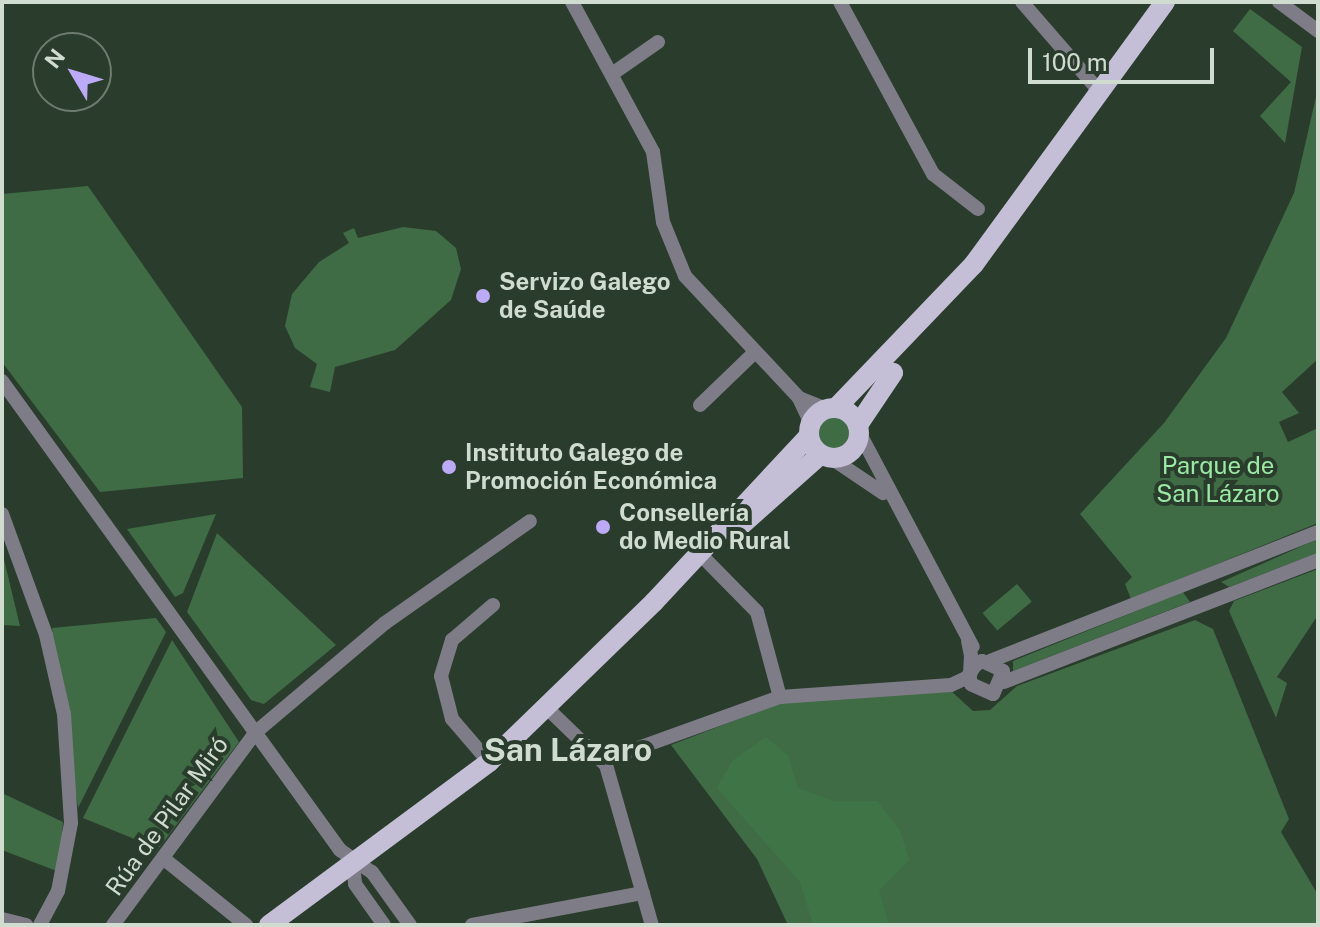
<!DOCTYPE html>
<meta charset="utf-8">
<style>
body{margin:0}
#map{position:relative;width:1320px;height:927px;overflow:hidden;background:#2a3c2c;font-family:"Public Sans",sans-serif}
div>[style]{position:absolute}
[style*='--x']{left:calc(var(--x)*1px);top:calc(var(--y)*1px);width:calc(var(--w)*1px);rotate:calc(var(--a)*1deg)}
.green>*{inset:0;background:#3f6b45;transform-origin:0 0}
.round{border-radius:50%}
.forest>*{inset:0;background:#3f7546}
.minor>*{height:14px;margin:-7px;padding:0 7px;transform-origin:7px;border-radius:7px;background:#7e7c87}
.primary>*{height:20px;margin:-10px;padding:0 10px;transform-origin:10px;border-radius:10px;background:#c4bfd6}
.primary>.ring{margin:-10px;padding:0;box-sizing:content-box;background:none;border:20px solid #c4bfd6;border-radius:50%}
.dots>*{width:22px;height:22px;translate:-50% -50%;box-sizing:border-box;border:4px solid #2a3c2c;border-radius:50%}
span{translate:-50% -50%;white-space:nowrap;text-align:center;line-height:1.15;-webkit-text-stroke:8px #2a3c2c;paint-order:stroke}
.poi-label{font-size:24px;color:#d1dcd1;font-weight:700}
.left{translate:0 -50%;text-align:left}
.park-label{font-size:24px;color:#9ae9a4}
.street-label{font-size:24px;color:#d1dcd1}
.district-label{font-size:32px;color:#d1dcd1;font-weight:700}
.frame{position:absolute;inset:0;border:4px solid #d1dcd1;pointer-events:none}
.north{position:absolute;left:32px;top:32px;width:80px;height:80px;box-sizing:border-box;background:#2a3c2c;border:2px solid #6d7c6e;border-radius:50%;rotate:308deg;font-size:22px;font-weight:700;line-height:32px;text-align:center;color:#d1dcd1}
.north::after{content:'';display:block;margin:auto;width:28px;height:36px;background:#bcaaf6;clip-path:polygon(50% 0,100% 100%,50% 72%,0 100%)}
.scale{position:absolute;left:1028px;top:48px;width:186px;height:36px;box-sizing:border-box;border:4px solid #d1dcd1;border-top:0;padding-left:10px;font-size:24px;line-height:28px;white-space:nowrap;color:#d1dcd1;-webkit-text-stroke:6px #2a3c2c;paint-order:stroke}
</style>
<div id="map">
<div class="green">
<div style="clip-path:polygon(1250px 9px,1302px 47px,1285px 143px,1260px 116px,1291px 82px,1233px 31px)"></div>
<div style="clip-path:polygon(1318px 88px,1318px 359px,1282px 392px,1299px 413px,1279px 422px,1288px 442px,1318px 428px,1318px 523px,1131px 599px,1125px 584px,1132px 577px,1080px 514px,1164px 423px,1226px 338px,1294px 193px)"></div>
<div style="clip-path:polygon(88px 186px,242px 407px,243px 478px,100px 492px,2px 362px,2px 194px)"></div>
<div style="clip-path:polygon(403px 227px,436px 231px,456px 248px,461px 269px,451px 300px,395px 350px,335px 367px,330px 392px,310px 387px,317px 364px,295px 348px,285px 326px,292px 294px,319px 262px,349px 243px,343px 233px,354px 228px,358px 238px)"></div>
<div class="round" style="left:818px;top:417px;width:32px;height:32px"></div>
<div style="clip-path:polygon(216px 514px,183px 593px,175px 597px,127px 529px)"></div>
<div style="clip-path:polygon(217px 533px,336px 645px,264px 704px,251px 700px,187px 612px)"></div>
<div style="clip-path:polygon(1318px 539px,1318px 553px,1229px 587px,1221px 582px)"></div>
<div style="clip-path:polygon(2px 551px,20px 626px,2px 625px)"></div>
<div style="clip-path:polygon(1318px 569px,1318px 615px,1277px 677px,1287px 683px,1276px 718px,1229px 611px,1234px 601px)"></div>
<div style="left:1017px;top:584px;width:23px;height:45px;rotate:50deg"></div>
<div style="clip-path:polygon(1183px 592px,1190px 602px,1013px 671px,1013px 661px)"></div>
<div style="clip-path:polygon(156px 618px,166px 632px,78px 808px,52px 628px)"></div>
<div style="clip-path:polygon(1195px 620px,1213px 629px,1289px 819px,1281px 832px,1318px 895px,1318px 925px,788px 925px,757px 859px,671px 745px,783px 702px,950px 690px,973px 711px,990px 710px,1017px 686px)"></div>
<div style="clip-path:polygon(172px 640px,239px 742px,153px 856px,132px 838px,83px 818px)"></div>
<div style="clip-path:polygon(2px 793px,63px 822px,59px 872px,2px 850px)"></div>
</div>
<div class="forest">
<div style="clip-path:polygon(766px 737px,788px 755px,798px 788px,833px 801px,877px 801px,900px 830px,909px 860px,879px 891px,889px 925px,813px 925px,800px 882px,717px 788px,732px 761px)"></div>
</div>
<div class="minor">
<div style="--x:572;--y:2;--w:170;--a:61.6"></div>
<div style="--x:653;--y:152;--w:71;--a:81.9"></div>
<div style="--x:663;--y:222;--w:58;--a:67.8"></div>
<div style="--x:685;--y:276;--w:167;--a:46.9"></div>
<div style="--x:799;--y:398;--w:29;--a:22"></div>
<div style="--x:840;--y:2;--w:196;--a:61.6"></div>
<div style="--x:933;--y:174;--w:57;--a:37.9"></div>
<div style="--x:1022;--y:2;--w:119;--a:49.1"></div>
<div style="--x:1279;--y:2;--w:49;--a:36.6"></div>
<div style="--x:612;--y:74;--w:56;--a:-34.8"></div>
<div style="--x:2;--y:381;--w:578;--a:54.22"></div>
<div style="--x:340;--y:850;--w:39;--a:35"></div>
<div style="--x:372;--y:872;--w:65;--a:54.4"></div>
<div style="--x:799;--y:398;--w:29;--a:65"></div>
<div style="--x:700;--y:405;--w:76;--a:-43.9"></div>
<div style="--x:859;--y:432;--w:243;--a:62.1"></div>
<div style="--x:831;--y:458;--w:63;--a:33.9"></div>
<div style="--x:2;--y:514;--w:129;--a:70"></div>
<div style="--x:46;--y:635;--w:81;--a:77.2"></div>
<div style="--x:64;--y:714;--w:109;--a:86.3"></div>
<div style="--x:71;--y:823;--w:69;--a:100.8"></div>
<div style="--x:58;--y:891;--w:38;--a:118"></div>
<div style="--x:705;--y:559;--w:74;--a:45.5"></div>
<div style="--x:757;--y:612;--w:88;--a:74.9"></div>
<div style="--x:990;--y:661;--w:352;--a:-21.5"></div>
<div style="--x:1004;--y:682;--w:337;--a:-21.2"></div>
<div style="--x:548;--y:709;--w:81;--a:44"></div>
<div style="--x:606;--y:765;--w:166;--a:74"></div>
<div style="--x:602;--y:761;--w:189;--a:-19.8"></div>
<div style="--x:780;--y:697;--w:171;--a:-4"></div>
<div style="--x:951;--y:685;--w:17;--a:-25"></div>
<div style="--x:966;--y:678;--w:6;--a:-45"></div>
<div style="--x:970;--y:674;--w:7;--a:-63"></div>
<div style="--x:973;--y:668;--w:6;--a:-45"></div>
<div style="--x:977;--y:664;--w:6;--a:-31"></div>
<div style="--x:982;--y:661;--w:23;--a:25"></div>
<div style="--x:1003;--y:671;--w:25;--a:113"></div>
<div style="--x:993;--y:694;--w:24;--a:-156"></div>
<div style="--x:971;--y:684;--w:5;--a:-101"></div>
<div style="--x:970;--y:679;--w:5;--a:-90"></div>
<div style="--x:970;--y:674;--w:18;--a:-87"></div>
<div style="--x:971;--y:656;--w:15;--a:-101"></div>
<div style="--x:489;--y:762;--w:57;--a:-130.7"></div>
<div style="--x:452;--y:719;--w:44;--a:-104.3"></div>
<div style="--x:441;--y:676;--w:38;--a:-73"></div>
<div style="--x:452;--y:640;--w:54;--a:-40.5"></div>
<div style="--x:163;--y:858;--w:107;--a:38.9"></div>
<div style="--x:353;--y:864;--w:20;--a:84"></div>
<div style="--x:355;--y:884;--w:50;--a:54.7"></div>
<div style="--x:2;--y:919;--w:25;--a:14"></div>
<div style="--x:113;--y:925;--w:240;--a:-53.5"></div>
<div style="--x:256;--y:732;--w:169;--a:-40.2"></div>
<div style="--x:385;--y:623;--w:177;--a:-35.1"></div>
<div style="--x:472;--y:925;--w:174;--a:-10.6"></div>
</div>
<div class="primary">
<div style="--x:836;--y:408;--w:199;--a:-46.2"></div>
<div style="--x:974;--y:264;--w:324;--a:-53.9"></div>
<div class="ring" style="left:809px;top:408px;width:30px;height:30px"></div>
<div style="--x:858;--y:425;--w:63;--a:-56.1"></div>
<div style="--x:738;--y:528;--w:111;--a:-41.7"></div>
<div style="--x:269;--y:925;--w:274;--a:-36.5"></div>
<div style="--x:489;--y:762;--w:230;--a:-44.1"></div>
<div style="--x:654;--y:602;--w:227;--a:-47"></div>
</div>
<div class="dots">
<div style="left:483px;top:296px;background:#bcaaf6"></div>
<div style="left:449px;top:467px;background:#bcaaf6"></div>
<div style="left:603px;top:527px;background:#bcaaf6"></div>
</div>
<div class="poi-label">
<span class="left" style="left:499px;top:296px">Servizo Galego<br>de Saúde</span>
<span class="left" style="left:465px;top:467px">Instituto Galego de<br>Promoción Económica</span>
<span class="left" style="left:619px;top:527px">Consellería<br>do Medio Rural</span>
</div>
<div class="park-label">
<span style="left:1218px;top:480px">Parque de<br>San Lázaro</span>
</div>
<div class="street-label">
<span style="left:167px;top:816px;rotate:-54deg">Rúa de Pilar Miró</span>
</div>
<div class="district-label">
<span style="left:568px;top:750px">San Lázaro</span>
</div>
<div class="frame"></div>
<div class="north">N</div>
<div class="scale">100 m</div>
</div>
